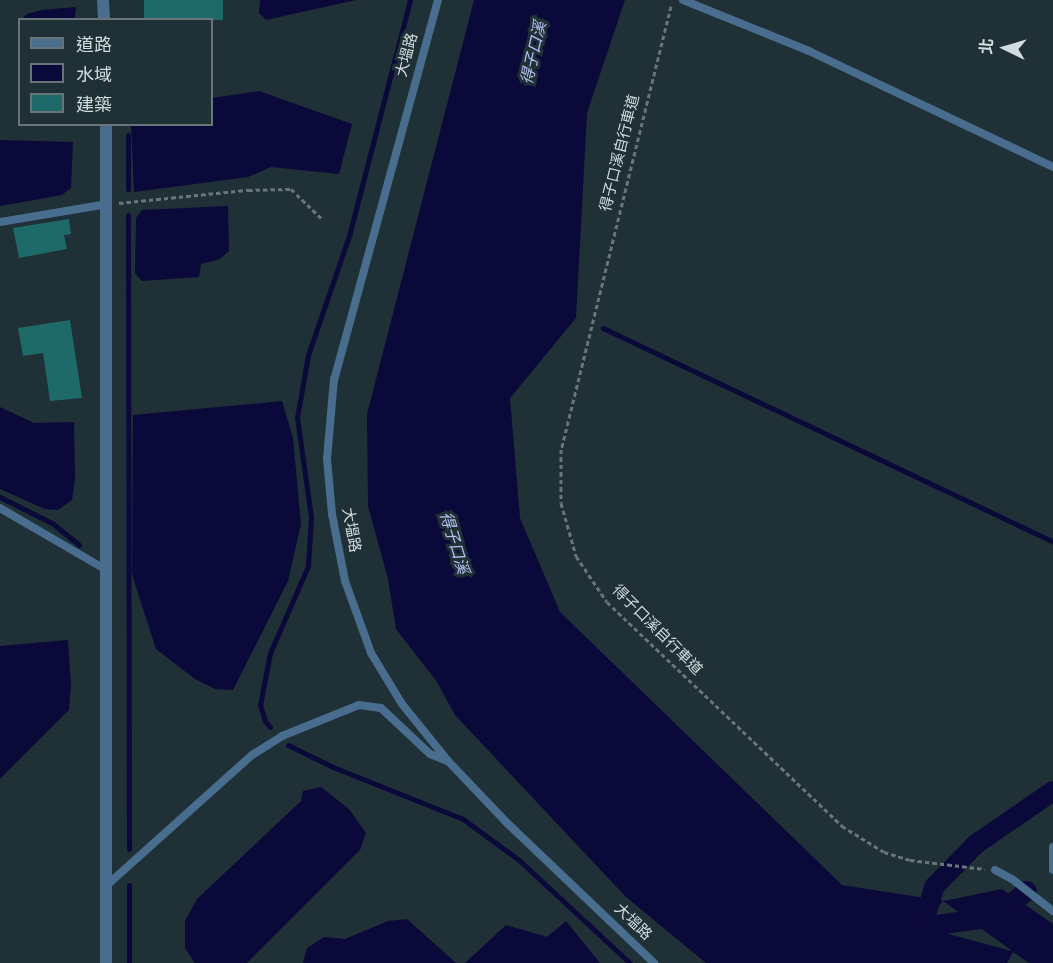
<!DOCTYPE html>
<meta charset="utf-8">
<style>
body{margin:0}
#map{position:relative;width:1053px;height:963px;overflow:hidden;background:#1f3036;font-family:"DejaVu Sans","Noto Sans TC",sans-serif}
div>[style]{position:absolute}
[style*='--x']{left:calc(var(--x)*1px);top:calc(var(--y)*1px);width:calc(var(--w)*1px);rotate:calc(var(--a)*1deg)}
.water>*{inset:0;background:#0b0939}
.stream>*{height:5px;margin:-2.5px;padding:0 2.5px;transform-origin:2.5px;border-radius:2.5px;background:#0b0939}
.canal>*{height:20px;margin:-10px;padding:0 10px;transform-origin:10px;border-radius:10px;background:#0b0939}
.building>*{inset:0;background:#1e6a68;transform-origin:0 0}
.path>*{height:3px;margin-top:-1.5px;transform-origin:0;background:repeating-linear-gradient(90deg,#68767b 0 4.5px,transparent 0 7.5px)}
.service>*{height:8px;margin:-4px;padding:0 4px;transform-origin:4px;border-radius:4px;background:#496d8e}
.tertiary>*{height:12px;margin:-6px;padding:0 6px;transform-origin:6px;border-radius:6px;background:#496d8e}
span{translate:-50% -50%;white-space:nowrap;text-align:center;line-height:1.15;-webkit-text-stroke:6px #1f3036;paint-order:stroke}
.street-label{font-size:15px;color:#d2dcdf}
.water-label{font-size:16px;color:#b6c1f3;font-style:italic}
.legend{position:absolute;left:18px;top:18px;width:195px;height:108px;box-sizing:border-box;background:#1f3036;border:2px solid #67757a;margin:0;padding:8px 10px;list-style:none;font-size:18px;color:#d2dcdf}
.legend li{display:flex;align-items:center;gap:12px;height:30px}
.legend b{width:30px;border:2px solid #67757a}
.north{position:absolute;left:975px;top:18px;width:60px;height:60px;-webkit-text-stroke:4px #1f3036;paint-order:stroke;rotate:275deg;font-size:16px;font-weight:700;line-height:24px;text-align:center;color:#d2dcdf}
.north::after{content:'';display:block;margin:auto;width:21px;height:27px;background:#d2dcdf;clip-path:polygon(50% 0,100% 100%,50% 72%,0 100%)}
</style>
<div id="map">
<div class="water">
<div style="clip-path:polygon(260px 0,356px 0,266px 20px,259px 13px)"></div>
<div style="clip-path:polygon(evenodd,474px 0,625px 0,587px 113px,576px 318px,510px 398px,520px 518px,560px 612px,842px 885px,944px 901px,1002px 889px,1053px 924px,1053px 963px,1029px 963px,1013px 952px,1007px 963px,706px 963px,626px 897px,455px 715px,437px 682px,396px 629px,388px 579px,368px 506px,367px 414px,474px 0,943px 901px,1011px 950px,1011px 951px,923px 927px,943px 901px)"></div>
<div style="clip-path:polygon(76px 7px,75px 19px,22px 19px,27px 14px,42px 10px)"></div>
<div style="clip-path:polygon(259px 91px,352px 124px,339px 174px,271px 167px,248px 177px,134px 192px,131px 125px,212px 124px,212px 98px)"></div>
<div style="clip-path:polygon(0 140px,73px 142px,71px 188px,62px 195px,0 206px)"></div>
<div style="clip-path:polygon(228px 206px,229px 251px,220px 259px,201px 264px,199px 277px,142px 281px,135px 273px,136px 218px,142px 210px)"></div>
<div style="clip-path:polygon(282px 401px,293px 438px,301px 524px,288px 581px,233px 690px,215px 689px,195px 679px,156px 649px,135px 584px,132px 573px,133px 415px)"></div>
<div style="clip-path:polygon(0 407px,34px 423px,74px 422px,75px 479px,72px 500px,58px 510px,45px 509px,0 489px)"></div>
<div style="clip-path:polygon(68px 640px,71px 686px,69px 710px,0 779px,0 646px)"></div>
<div style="clip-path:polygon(321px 787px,349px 809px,366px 833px,360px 850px,247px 963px,195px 963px,185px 948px,185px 921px,197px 899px,301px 801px,303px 791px)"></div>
<div style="clip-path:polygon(407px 919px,456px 963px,303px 963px,307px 948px,324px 937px,345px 939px,388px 921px)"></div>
<div style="clip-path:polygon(566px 921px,600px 963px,465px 963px,506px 925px,547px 937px)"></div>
</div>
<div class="stream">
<div style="--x:128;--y:135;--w:54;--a:90"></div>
<div style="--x:128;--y:215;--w:634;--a:89.91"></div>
<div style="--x:603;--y:328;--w:498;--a:25.4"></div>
<div style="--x:0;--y:497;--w:58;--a:26.6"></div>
<div style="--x:52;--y:523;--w:35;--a:39"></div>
<div style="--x:270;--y:727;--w:8;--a:-130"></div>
<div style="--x:265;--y:721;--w:17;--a:-107"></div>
<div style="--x:260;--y:705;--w:53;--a:-79.1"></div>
<div style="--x:270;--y:653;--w:95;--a:-66.4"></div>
<div style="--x:308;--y:566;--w:49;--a:-86.5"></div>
<div style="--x:311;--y:517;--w:100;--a:-98"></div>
<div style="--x:297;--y:418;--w:64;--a:-80.1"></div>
<div style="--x:308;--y:355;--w:126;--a:-71"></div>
<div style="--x:349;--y:236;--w:244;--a:-75.5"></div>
<div style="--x:288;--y:745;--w:50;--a:26.1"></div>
<div style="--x:333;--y:767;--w:140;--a:21.8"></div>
<div style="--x:463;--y:819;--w:69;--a:36.2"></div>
<div style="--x:519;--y:860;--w:151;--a:42.9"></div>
<div style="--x:129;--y:885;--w:78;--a:90"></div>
</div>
<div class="canal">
<div style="--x:998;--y:916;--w:38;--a:-41"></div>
<div style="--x:923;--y:924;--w:39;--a:-73"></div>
<div style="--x:934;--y:887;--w:60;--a:-45.7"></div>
<div style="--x:976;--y:844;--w:93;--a:-34.5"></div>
<div style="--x:897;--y:937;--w:27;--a:-22"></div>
<div style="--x:922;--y:927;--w:74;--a:-7.8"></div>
</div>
<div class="building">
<div style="left:144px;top:0;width:79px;height:20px"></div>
<div style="clip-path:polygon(69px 219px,71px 234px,64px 235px,67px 249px,19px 258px,13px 228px)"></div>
<div style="clip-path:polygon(70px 320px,82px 398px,50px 401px,43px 353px,23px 356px,18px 328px)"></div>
</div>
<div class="path">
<div style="--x:671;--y:6;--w:456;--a:103.9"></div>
<div style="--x:561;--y:449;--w:54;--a:90"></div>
<div style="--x:561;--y:503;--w:55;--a:74.2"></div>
<div style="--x:576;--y:556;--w:55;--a:56"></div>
<div style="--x:607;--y:602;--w:325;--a:43.6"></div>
<div style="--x:842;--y:826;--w:49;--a:31.8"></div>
<div style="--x:884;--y:852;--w:27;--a:17"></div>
<div style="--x:910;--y:860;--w:75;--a:6.9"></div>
<div style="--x:119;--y:203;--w:130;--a:-5.8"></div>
<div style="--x:248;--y:190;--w:43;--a:-1.3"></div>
<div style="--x:291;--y:189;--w:42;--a:44"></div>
</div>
<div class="service">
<div style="--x:438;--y:0;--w:393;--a:105.3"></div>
<div style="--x:334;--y:379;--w:80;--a:95"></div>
<div style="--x:327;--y:459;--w:55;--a:84.8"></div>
<div style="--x:332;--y:514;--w:68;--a:79"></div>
<div style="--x:345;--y:581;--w:77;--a:70.1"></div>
<div style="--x:371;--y:653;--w:60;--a:58.7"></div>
<div style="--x:402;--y:704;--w:73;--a:51.1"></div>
<div style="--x:448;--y:761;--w:86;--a:46.4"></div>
<div style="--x:507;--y:823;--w:203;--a:43.6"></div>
<div style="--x:683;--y:0;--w:136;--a:22"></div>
<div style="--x:809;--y:51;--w:270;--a:25.4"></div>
<div style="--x:0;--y:222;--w:109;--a:-9.5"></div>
<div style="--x:0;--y:508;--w:121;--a:30.2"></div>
<div style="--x:1053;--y:847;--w:23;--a:90"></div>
<div style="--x:995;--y:870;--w:19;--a:28"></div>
<div style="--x:1012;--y:879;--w:52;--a:38"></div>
<div style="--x:106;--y:886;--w:196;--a:-41.9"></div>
<div style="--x:252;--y:755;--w:36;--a:-32"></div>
<div style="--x:282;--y:736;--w:83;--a:-21.9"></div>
<div style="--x:359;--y:705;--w:22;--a:8"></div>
<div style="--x:381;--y:708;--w:67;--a:43.2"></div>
<div style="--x:430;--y:754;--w:18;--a:22"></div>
</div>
<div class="tertiary">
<div style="--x:103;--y:0;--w:20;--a:87"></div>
<div style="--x:106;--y:124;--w:839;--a:90"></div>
</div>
<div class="street-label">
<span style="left:407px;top:55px;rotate:-75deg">大塭路</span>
<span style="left:620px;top:153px;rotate:-76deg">得子口溪自行車道</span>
<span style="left:351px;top:530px;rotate:80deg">大塭路</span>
<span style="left:657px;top:630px;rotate:45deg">得子口溪自行車道</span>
<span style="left:633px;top:922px;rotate:44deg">大塭路</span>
</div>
<div class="water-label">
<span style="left:534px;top:53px;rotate:-77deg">得子口溪</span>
<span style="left:454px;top:543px;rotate:73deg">得子口溪</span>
</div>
<ul class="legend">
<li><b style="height:8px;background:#496d8e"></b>道路</li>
<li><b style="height:16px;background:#0b0939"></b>水域</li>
<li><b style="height:16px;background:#1e6a68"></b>建築</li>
</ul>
<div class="north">北</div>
</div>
